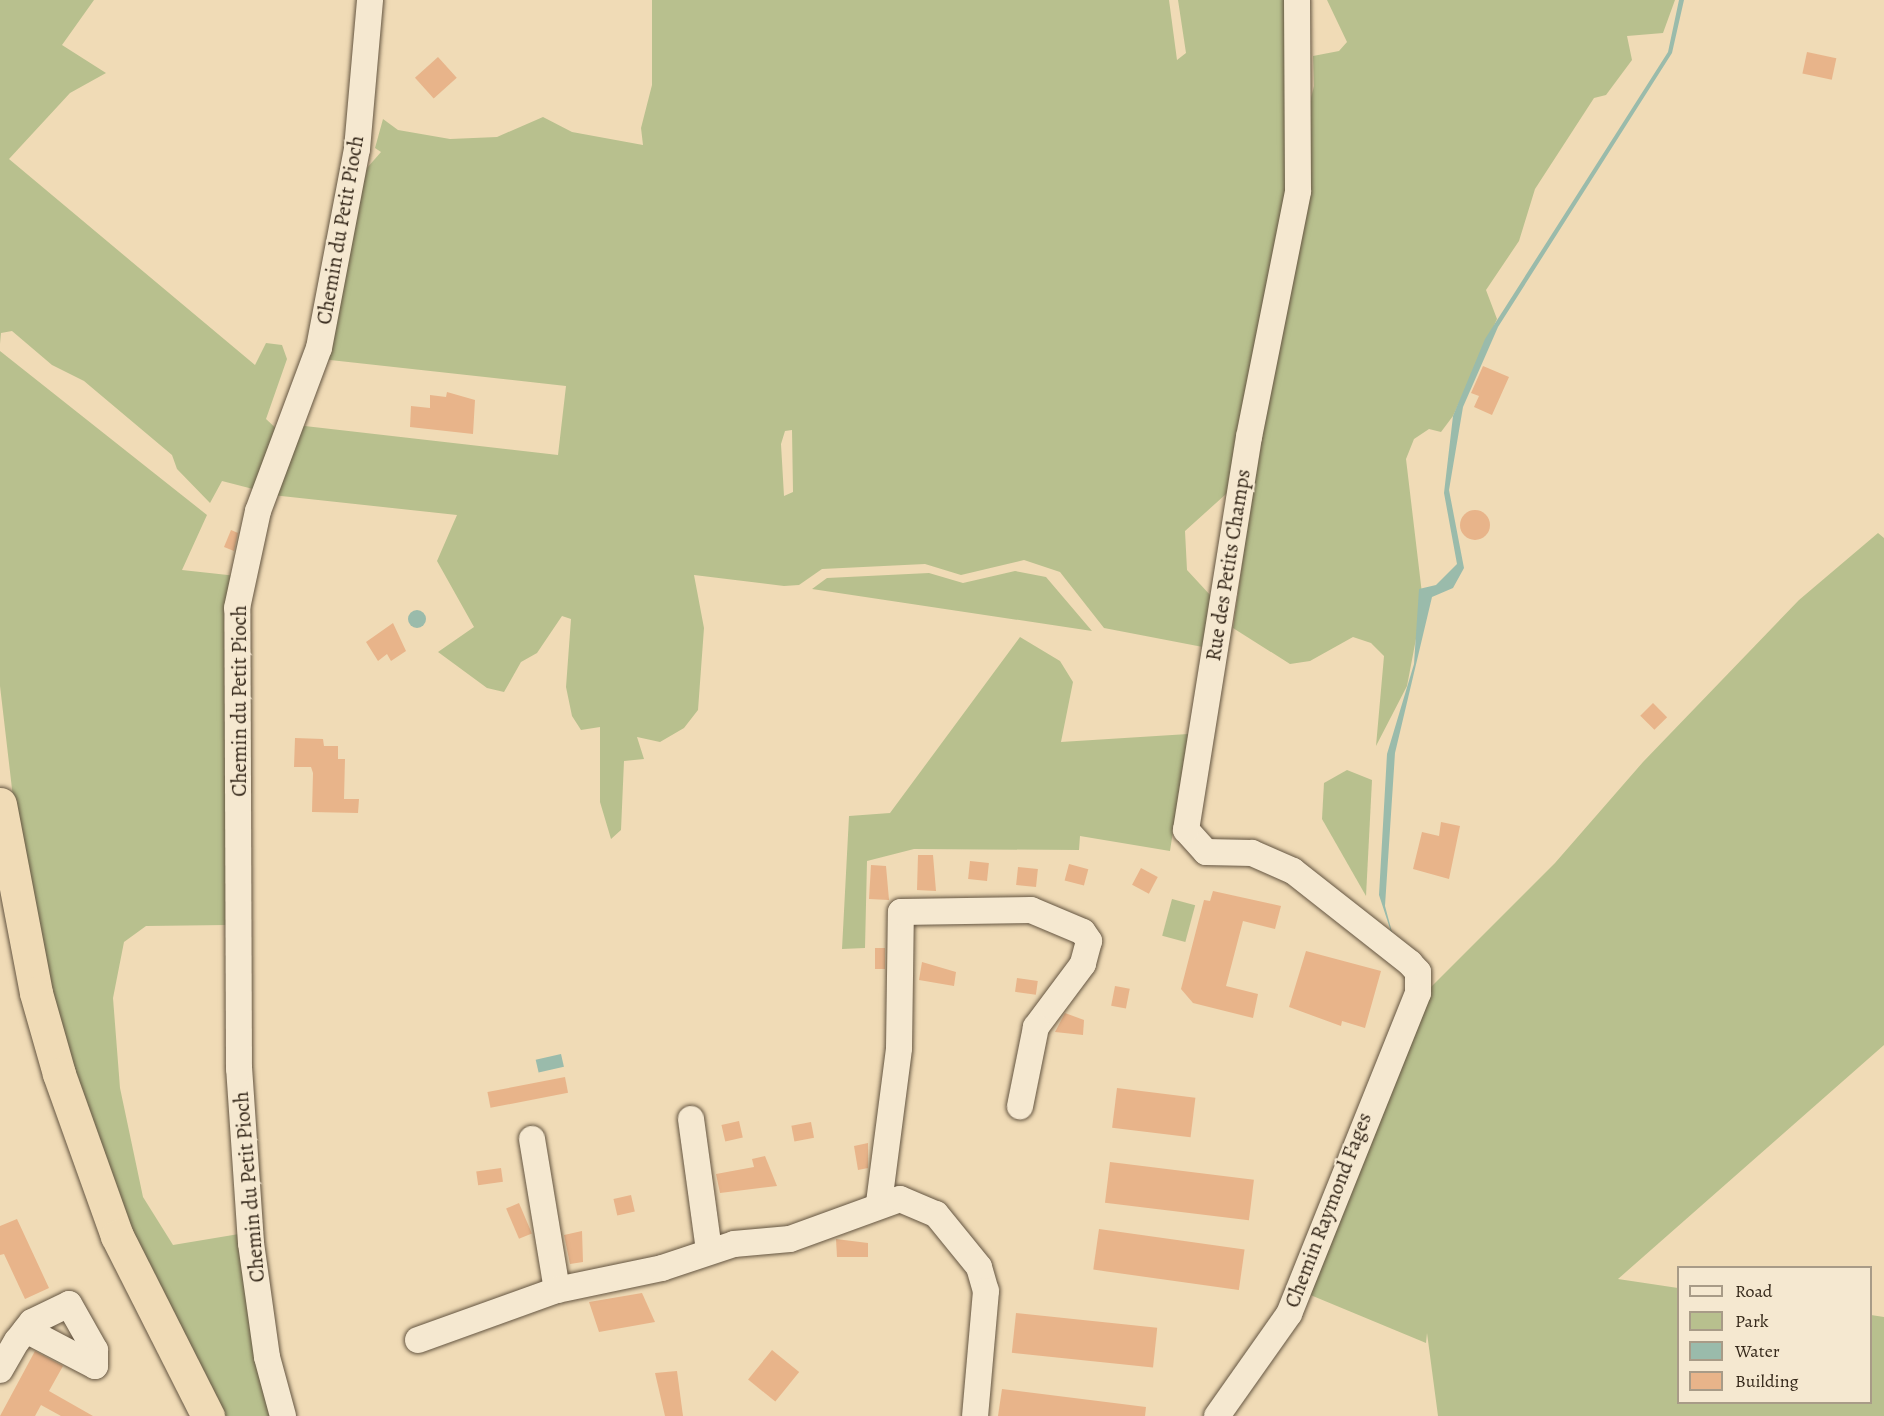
<!DOCTYPE html>
<style>
body{margin:0}
#map{position:relative;width:1884px;height:1416px;overflow:hidden;background:#f0dbb6;font-family:Alegreya,serif}
div>[style]{position:absolute}
[style*='--x']{left:calc(var(--x)*1px);top:calc(var(--y)*1px);width:calc(var(--w)*1px);rotate:calc(var(--a)*1deg)}
.green>*{inset:0;background:#b8c08e;transform-origin:0 0}
.water>*{inset:0;background:#9abbab;transform-origin:0 0}
.round{border-radius:50%}
.building>*{inset:0;background:#e8b48a;transform-origin:0 0}
.roads{filter:drop-shadow(0 0 2px #645541) drop-shadow(0 0 2px #645541)}
.minor>*{height:26px;margin:-13px;padding:0 13px;transform-origin:13px;border-radius:13px;background:#f5e8d0}
.highway>*{height:33px;margin:-16.5px;padding:0 16.5px;transform-origin:16.5px;border-radius:16.5px;background:#f0dbb6}
span{translate:-50% -50%;white-space:nowrap;text-align:center;line-height:1.15;-webkit-text-stroke:4.5px #f5e8d0;paint-order:stroke}
.street-label{font-size:21px;color:#35281a}
.legend{position:absolute;left:1677px;top:1266px;width:195px;height:138px;box-sizing:border-box;background:#f5e8d0;border:2px solid #a89b87;margin:0;padding:8px 10px;list-style:none;font-size:18px;color:#35281a}
.legend li{display:flex;align-items:center;gap:12px;height:30px}
.legend b{width:30px;border:2px solid #a89b87}
</style>
<div id="map">
<div class="green">
<div style="clip-path:polygon(0 0,94px 0,62px 45px,106px 73px,70px 93px,9px 159px,255px 365px,266px 343px,282px 345px,287px 359px,266px 419px,280px 432px,253px 489px,222px 481px,210px 503px,177px 469px,172px 455px,84px 381px,52px 365px,12px 331px,1px 333px,0 344px)"></div>
<div style="clip-path:polygon(evenodd,652px 0,1169px 0,1177px 60px,1186px 53px,1178px 0,1291px 0,1287px 201px,1236px 485px,1185px 531px,1187px 570px,1211px 596px,1208px 648px,1104px 628px,1060px 572px,1024px 560px,961px 575px,925px 564px,822px 569px,799px 585px,784px 586px,694px 575px,704px 628px,698px 710px,684px 728px,660px 742px,637px 737px,644px 759px,624px 761px,621px 830px,611px 839px,600px 802px,600px 727px,581px 730px,572px 716px,566px 687px,571px 619px,562px 616px,537px 653px,521px 662px,504px 692px,487px 688px,438px 652px,474px 627px,437px 561px,457px 515px,272px 495px,296px 425px,558px 455px,566px 386px,321px 359px,367px 168px,381px 152px,375px 148px,383px 119px,398px 130px,450px 139px,497px 137px,543px 117px,572px 132px,643px 145px,641px 128px,652px 85px,652px 0,792px 430px,793px 492px,784px 496px,781px 444px,785px 431px,792px 430px)"></div>
<div style="clip-path:polygon(1327px 0,1675px 0,1663px 33px,1627px 36px,1632px 60px,1606px 95px,1594px 98px,1535px 189px,1519px 241px,1486px 290px,1497px 319px,1453px 416px,1441px 432px,1429px 429px,1414px 439px,1406px 459px,1423px 602px,1407px 686px,1376px 746px,1384px 656px,1371px 643px,1353px 637px,1310px 661px,1290px 664px,1233px 628px,1304px 126px,1314px 86px,1313px 56px,1339px 51px,1347px 42px)"></div>
<div style="clip-path:polygon(0 351px,207px 515px,182px 570px,237px 576px,224px 622px,227px 925px,146px 926px,124px 942px,113px 998px,120px 1088px,143px 1197px,173px 1245px,245px 1233px,278px 1416px,222px 1416px,130px 1233px,51px 1002px,14px 806px,0 686px)"></div>
<div style="clip-path:polygon(1878px 533px,1884px 538px,1884px 1045px,1618px 1279px,1678px 1288px,1678px 1402px,1870px 1402px,1871px 1315px,1884px 1317px,1884px 1416px,1438px 1416px,1427px 1333px,1426px 1343px,1308px 1294px,1426px 992px,1555px 863px,1643px 762px,1799px 600px)"></div>
<div style="clip-path:polygon(1015px 571px,1046px 577px,1092px 631px,812px 589px,827px 578px,929px 573px,963px 583px)"></div>
<div style="clip-path:polygon(1020px 637px,1060px 661px,1073px 682px,1061px 742px,1188px 734px,1170px 851px,1080px 836px,1079px 850px,914px 849px,867px 861px,865px 948px,842px 949px,849px 816px,890px 813px)"></div>
<div style="clip-path:polygon(1347px 770px,1372px 780px,1366px 896px,1322px 819px,1324px 783px)"></div>
<div style="left:1172px;top:899px;width:24px;height:38px;rotate:15deg"></div>
</div>
<div class="water">
<div style="clip-path:polygon(1679px 0,1684px 0,1672px 53px,1498px 327px,1463px 407px,1449px 490px,1464px 568px,1453px 588px,1432px 597px,1395px 753px,1385px 906px,1396px 947px,1379px 895px,1387px 754px,1414px 664px,1419px 589px,1436px 585px,1457px 564px,1444px 493px,1453px 416px,1485px 339px,1668px 52px)"></div>
<div class="round" style="left:408px;top:610px;width:18px;height:18px"></div>
<div style="left:561px;top:1054px;width:13px;height:26px;rotate:77deg"></div>
</div>
<div class="building">
<div style="left:1807px;top:52px;width:30px;height:22px;rotate:12deg"></div>
<div style="left:438px;top:57px;width:28px;height:31px;rotate:48deg"></div>
<div style="clip-path:polygon(1483px 366px,1509px 377px,1492px 415px,1474px 407px,1479px 396px,1471px 393px)"></div>
<div style="clip-path:polygon(447px 392px,475px 400px,473px 434px,410px 427px,411px 406px,430px 408px,430px 395px,446px 397px)"></div>
<div class="round" style="left:1460px;top:510px;width:30px;height:30px"></div>
<div style="clip-path:polygon(231px 530px,238px 533px,234px 551px,224px 547px)"></div>
<div style="clip-path:polygon(393px 623px,406px 651px,391px 661px,387px 654px,378px 661px,366px 642px)"></div>
<div style="left:1653px;top:703px;width:20px;height:18px;rotate:45deg"></div>
<div style="clip-path:polygon(295px 738px,323px 739px,324px 746px,338px 746px,338px 759px,345px 759px,344px 799px,359px 799px,358px 813px,312px 812px,313px 773px,311px 767px,294px 767px)"></div>
<div style="clip-path:polygon(1441px 822px,1460px 826px,1449px 879px,1413px 869px,1422px 832px,1439px 836px)"></div>
<div style="clip-path:polygon(918px 855px,933px 855px,936px 891px,917px 890px)"></div>
<div style="left:970px;top:861px;width:19px;height:18px;rotate:6deg"></div>
<div style="left:1069px;top:864px;width:20px;height:17px;rotate:15deg"></div>
<div style="clip-path:polygon(871px 865px,886px 866px,889px 900px,869px 899px)"></div>
<div style="left:1018px;top:867px;width:20px;height:18px;rotate:6deg"></div>
<div style="left:1141px;top:868px;width:19px;height:19px;rotate:28deg"></div>
<div style="clip-path:polygon(1213px 891px,1281px 906px,1275px 929px,1243px 921px,1226px 986px,1258px 994px,1253px 1018px,1193px 1003px,1181px 989px,1204px 900px,1210px 901px)"></div>
<div style="left:885px;top:948px;width:21px;height:10px;rotate:90deg"></div>
<div style="clip-path:polygon(1306px 951px,1381px 971px,1365px 1028px,1342px 1021px,1341px 1026px,1289px 1007px)"></div>
<div style="clip-path:polygon(922px 962px,956px 972px,954px 986px,919px 980px)"></div>
<div style="left:1017px;top:978px;width:21px;height:14px;rotate:8deg"></div>
<div style="left:1115px;top:986px;width:15px;height:20px;rotate:11deg"></div>
<div style="clip-path:polygon(1065px 1013px,1084px 1020px,1083px 1035px,1055px 1032px)"></div>
<div style="left:565px;top:1077px;width:16px;height:79px;rotate:79deg"></div>
<div style="left:1117px;top:1088px;width:79px;height:40px;rotate:7deg"></div>
<div style="left:739px;top:1121px;width:17px;height:18px;rotate:77deg"></div>
<div style="left:811px;top:1122px;width:16px;height:20px;rotate:79deg"></div>
<div style="clip-path:polygon(868px 1143px,868px 1168px,858px 1170px,854px 1146px)"></div>
<div style="clip-path:polygon(765px 1156px,777px 1186px,720px 1193px,716px 1174px,754px 1167px,752px 1159px)"></div>
<div style="left:1110px;top:1162px;width:145px;height:41px;rotate:7deg"></div>
<div style="left:501px;top:1168px;width:14px;height:25px;rotate:82deg"></div>
<div style="left:631px;top:1195px;width:17px;height:18px;rotate:77deg"></div>
<div style="left:519px;top:1203px;width:33px;height:14px;rotate:67deg"></div>
<div style="clip-path:polygon(17px 1219px,49px 1288px,25px 1299px,4px 1254px,0 1255px,0 1226px)"></div>
<div style="left:1099px;top:1229px;width:147px;height:41px;rotate:8deg"></div>
<div style="clip-path:polygon(582px 1231px,583px 1262px,570px 1264px,564px 1235px)"></div>
<div style="clip-path:polygon(836px 1239px,868px 1243px,868px 1257px,837px 1257px)"></div>
<div style="clip-path:polygon(642px 1293px,655px 1322px,599px 1332px,589px 1302px)"></div>
<div style="left:1016px;top:1313px;width:142px;height:40px;rotate:6deg"></div>
<div style="left:772px;top:1350px;width:35px;height:38px;rotate:39deg"></div>
<div style="clip-path:polygon(35px 1351px,63px 1366px,49px 1391px,93px 1416px,61px 1416px,41px 1405px,35px 1416px,0 1416px)"></div>
<div style="clip-path:polygon(677px 1371px,683px 1416px,665px 1416px,655px 1373px)"></div>
<div style="clip-path:polygon(1002px 1389px,1146px 1407px,1145px 1416px,998px 1416px)"></div>
</div>
<div class="roads">
<div class="minor">
<div style="--x:691;--y:1119;--w:132;--a:82.2"></div>
<div style="--x:532;--y:1139;--w:153;--a:80.6"></div>
<div style="--x:879;--y:1203;--w:156;--a:-82.6"></div>
<div style="--x:899;--y:1048;--w:136;--a:-89.2"></div>
<div style="--x:901;--y:912;--w:130;--a:-0.9"></div>
<div style="--x:1031;--y:910;--w:56;--a:22.9"></div>
<div style="--x:1083;--y:932;--w:11;--a:56"></div>
<div style="--x:1089;--y:941;--w:24;--a:105"></div>
<div style="--x:1083;--y:964;--w:79;--a:126.7"></div>
<div style="--x:1036;--y:1027;--w:81;--a:101.4"></div>
<div style="--x:418;--y:1340;--w:148;--a:-19.8"></div>
<div style="--x:557;--y:1290;--w:107;--a:-11.8"></div>
<div style="--x:662;--y:1268;--w:76;--a:-18.4"></div>
<div style="--x:734;--y:1244;--w:56;--a:-5.1"></div>
<div style="--x:790;--y:1239;--w:117;--a:-20"></div>
<div style="--x:900;--y:1199;--w:39;--a:23"></div>
<div style="--x:936;--y:1214;--w:68;--a:50.9"></div>
<div style="--x:979;--y:1267;--w:25;--a:74"></div>
<div style="--x:986;--y:1291;--w:125;--a:95"></div>
<div style="--x:0;--y:1370;--w:34;--a:-60"></div>
<div style="--x:17;--y:1341;--w:24;--a:-52"></div>
<div style="--x:32;--y:1322;--w:41;--a:-25.9"></div>
<div style="--x:69;--y:1304;--w:53;--a:60.5"></div>
<div style="--x:95;--y:1350;--w:16;--a:90"></div>
<div style="--x:95;--y:1366;--w:78;--a:-152.4"></div>
<div style="--x:283;--y:1416;--w:61;--a:-105.2"></div>
<div style="--x:267;--y:1357;--w:115;--a:-98"></div>
<div style="--x:251;--y:1243;--w:174;--a:-93.9"></div>
<div style="--x:239;--y:1069;--w:461;--a:-90.2"></div>
<div style="--x:237;--y:608;--w:99;--a:-77.8"></div>
<div style="--x:258;--y:511;--w:174;--a:-69.5"></div>
<div style="--x:319;--y:348;--w:203;--a:-79.2"></div>
<div style="--x:357;--y:149;--w:150;--a:-85"></div>
<div style="--x:1217;--y:1416;--w:125;--a:-54.8"></div>
<div style="--x:1289;--y:1314;--w:346;--a:-68.1"></div>
<div style="--x:1418;--y:993;--w:21;--a:-90"></div>
<div style="--x:1418;--y:972;--w:12;--a:-132"></div>
<div style="--x:1410;--y:963;--w:149;--a:-141.8"></div>
<div style="--x:1293;--y:871;--w:45;--a:-156.3"></div>
<div style="--x:1252;--y:853;--w:46;--a:-178.8"></div>
<div style="--x:1206;--y:852;--w:30;--a:-132"></div>
<div style="--x:1186;--y:830;--w:398;--a:-80.9"></div>
<div style="--x:1249;--y:437;--w:251;--a:-78.7"></div>
<div style="--x:1298;--y:191;--w:191;--a:-90.3"></div>
</div>
<div class="highway">
<div style="--x:0;--y:804;--w:192;--a:79.2"></div>
<div style="--x:36;--y:993;--w:84;--a:74.1"></div>
<div style="--x:59;--y:1074;--w:172;--a:70.3"></div>
<div style="--x:117;--y:1236;--w:202;--a:63.2"></div>
</div>
</div>
<div class="street-label">
<span style="left:340px;top:230px;rotate:-80deg">Chemin du Petit Pioch</span>
<span style="left:1228px;top:565px;rotate:-81deg">Rue des Petits Champs</span>
<span style="left:239px;top:701px;rotate:-90deg">Chemin du Petit Pioch</span>
<span style="left:249px;top:1187px;rotate:-95deg">Chemin du Petit Pioch</span>
<span style="left:1328px;top:1210px;rotate:-69deg">Chemin Raymond Fages</span>
</div>
<ul class="legend">
<li><b style="height:8px;background:#f5e8d0"></b>Road</li>
<li><b style="height:16px;background:#b8c08e"></b>Park</li>
<li><b style="height:16px;background:#9abbab"></b>Water</li>
<li><b style="height:16px;background:#e8b48a"></b>Building</li>
</ul>
</div>
